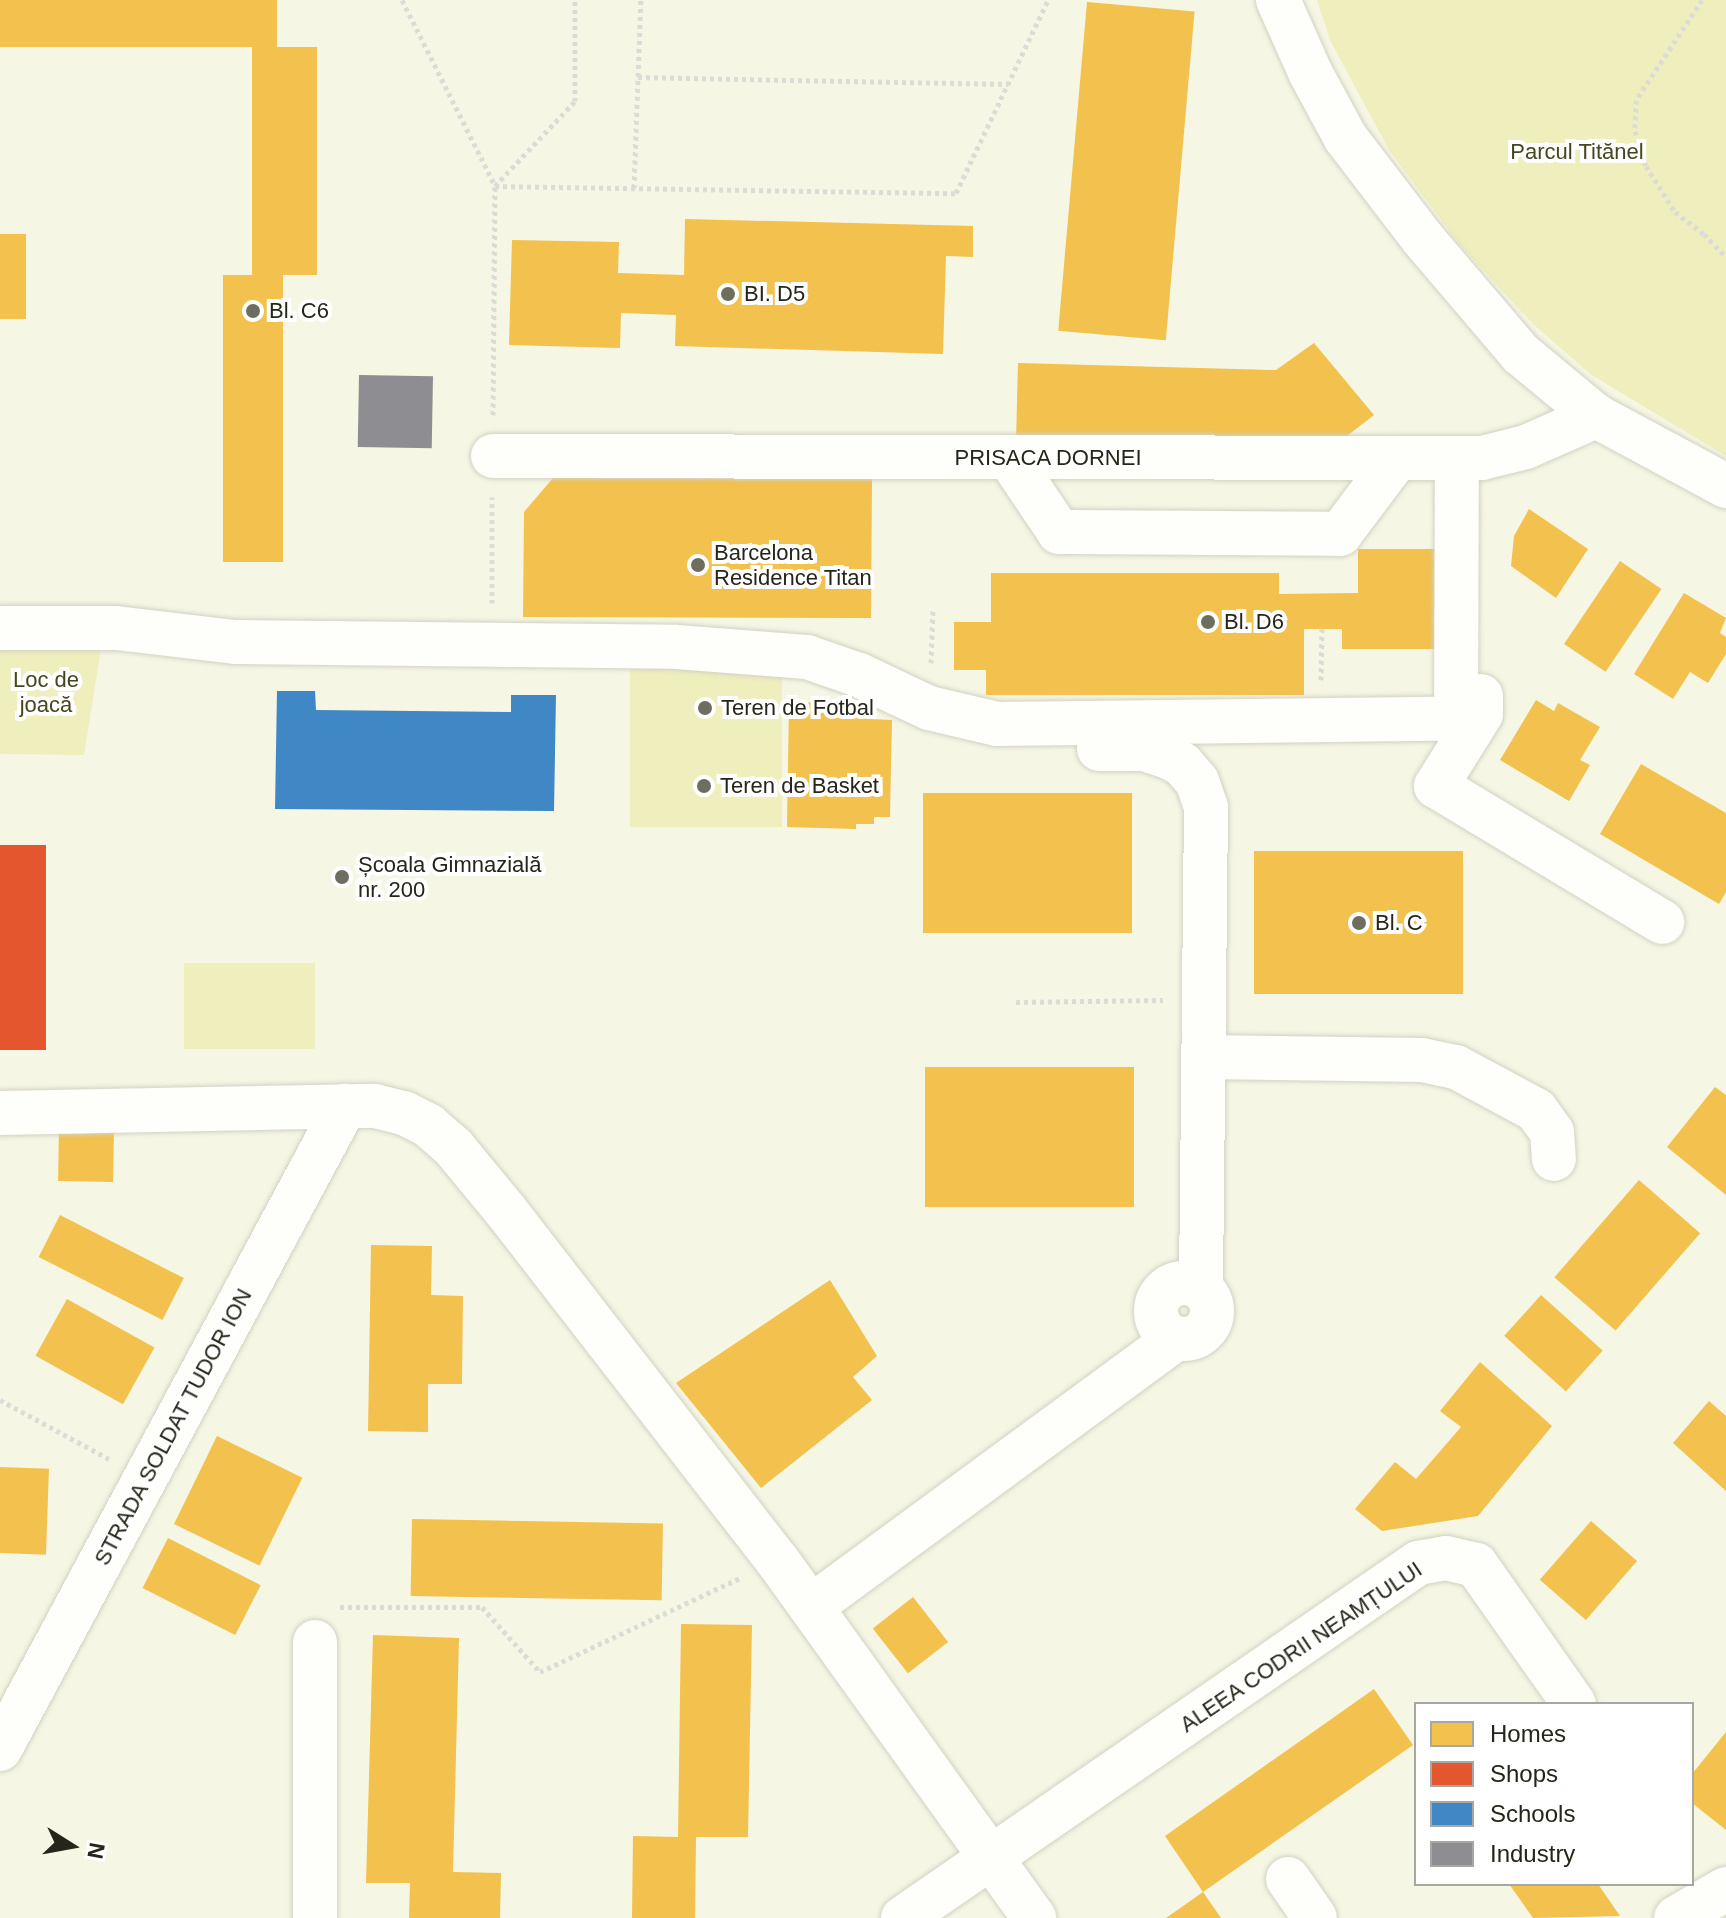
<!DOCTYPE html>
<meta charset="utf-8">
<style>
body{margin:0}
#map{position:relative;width:1726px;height:1918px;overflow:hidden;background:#f6f6e4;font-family:Arial,sans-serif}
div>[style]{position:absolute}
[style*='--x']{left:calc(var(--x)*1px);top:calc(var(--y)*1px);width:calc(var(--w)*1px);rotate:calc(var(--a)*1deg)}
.green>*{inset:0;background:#efeebd;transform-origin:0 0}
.homes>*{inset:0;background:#f2c14e;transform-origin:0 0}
.shops>*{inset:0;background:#e4572e;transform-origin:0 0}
.schools>*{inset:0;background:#3f88c5}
.industry>*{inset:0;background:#8d8d92;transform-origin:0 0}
.path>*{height:5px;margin-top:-2.5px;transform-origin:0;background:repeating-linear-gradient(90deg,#dcdcd7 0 4px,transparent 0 8px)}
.roads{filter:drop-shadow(0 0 2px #d2d2c4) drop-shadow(0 0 2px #d2d2c4)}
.minor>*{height:44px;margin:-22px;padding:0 22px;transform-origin:22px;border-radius:22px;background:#fefefb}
.minor>.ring{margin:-22px;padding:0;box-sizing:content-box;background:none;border:44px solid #fefefb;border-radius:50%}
.dots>*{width:22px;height:22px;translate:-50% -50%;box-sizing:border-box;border:4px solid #fff;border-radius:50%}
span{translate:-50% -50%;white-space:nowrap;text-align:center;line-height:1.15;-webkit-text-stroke:8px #fff;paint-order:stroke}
.park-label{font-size:22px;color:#47451f}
.poi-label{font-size:22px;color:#252519}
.left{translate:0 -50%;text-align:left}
.street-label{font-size:22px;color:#252519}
.legend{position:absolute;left:1414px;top:1702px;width:280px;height:184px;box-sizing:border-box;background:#fff;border:2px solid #a8a8a3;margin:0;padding:10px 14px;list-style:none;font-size:24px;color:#252519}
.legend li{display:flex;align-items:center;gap:16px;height:40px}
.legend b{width:40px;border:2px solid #a8a8a3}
.north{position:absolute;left:32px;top:1806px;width:80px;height:80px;-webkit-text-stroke:6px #fff;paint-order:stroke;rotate:101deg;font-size:22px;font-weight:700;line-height:32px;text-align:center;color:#252519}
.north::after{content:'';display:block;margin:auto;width:28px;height:36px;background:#252519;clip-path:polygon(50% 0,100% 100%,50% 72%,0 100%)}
</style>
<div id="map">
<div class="green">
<div style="clip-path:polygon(1317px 0,1726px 0,1726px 456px,1590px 374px,1533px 324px,1460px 245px,1389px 150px,1330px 40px)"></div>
<div style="clip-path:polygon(0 642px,102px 643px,84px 755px,0 754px)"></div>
<div style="left:630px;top:669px;width:152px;height:158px"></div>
<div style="left:184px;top:963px;width:131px;height:86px"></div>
</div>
<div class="homes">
<div style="clip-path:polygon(0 0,277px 0,277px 47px,317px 47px,317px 275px,283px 275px,283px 562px,223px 562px,223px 275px,252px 275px,252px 47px,0 47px)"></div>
<div style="left:1087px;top:2px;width:108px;height:330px;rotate:5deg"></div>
<div style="clip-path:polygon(685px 219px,973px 226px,973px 257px,946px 256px,943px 354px,675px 346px,676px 315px,621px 313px,620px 348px,509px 345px,512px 240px,619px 242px,618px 273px,684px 275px)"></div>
<div style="left:0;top:234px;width:26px;height:85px"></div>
<div style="clip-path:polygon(1314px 343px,1374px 415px,1334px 446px,1016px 442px,1018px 363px,1276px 370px)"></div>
<div style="clip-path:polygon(553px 478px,872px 479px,871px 618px,523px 617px,524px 512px)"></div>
<div style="clip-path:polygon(1529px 509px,1588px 549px,1556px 598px,1511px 566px,1514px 536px)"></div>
<div style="clip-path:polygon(1358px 549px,1443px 549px,1443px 649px,1342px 649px,1342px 629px,1304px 629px,1304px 695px,986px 695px,986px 670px,954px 670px,954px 622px,991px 622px,991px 573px,1279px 573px,1279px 594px,1358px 593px)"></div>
<div style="left:1620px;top:561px;width:50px;height:100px;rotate:34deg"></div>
<div style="clip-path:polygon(1684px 593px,1726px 618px,1720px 633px,1726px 637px,1726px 654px,1708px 683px,1690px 672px,1673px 699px,1634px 674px)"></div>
<div style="clip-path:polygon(1536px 700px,1554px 711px,1558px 703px,1600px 727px,1580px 760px,1590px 765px,1569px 801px,1500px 760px)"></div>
<div style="clip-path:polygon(789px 702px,838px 703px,838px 708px,860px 709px,861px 715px,871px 715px,871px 719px,892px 720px,890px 817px,874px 817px,874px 824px,856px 824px,856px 829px,787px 827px)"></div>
<div style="clip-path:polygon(1641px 764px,1726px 813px,1726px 892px,1719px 904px,1600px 834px)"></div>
<div style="left:923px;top:793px;width:209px;height:140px"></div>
<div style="left:1463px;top:851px;width:143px;height:209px;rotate:90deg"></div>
<div style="left:925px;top:1067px;width:209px;height:140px"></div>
<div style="clip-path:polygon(1715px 1087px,1726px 1095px,1726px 1195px,1667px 1147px)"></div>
<div style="left:59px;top:1128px;width:55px;height:53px;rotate:1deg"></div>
<div style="left:1639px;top:1180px;width:81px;height:129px;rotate:41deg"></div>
<div style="left:60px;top:1215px;width:139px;height:47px;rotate:27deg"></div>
<div style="clip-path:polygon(371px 1245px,432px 1246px,431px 1295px,463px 1296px,462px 1384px,428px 1384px,428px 1432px,368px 1431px)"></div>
<div style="clip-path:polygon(830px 1280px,877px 1356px,853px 1377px,872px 1400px,761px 1488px,676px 1383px)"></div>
<div style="left:1541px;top:1295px;width:83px;height:55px;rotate:42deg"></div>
<div style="left:67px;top:1299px;width:100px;height:65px;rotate:29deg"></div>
<div style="clip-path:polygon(1480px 1362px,1552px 1426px,1478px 1516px,1382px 1531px,1355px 1509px,1395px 1462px,1416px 1479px,1461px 1427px,1440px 1411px)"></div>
<div style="clip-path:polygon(1709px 1401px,1726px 1416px,1726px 1491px,1673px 1443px)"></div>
<div style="left:217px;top:1436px;width:95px;height:98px;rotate:26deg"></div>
<div style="left:0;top:1467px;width:49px;height:86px;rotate:2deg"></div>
<div style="left:412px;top:1519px;width:251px;height:77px;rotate:1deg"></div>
<div style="left:1591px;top:1521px;width:61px;height:78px;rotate:41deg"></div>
<div style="left:168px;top:1538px;width:104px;height:56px;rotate:27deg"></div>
<div style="left:913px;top:1597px;width:57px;height:51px;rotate:52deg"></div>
<div style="clip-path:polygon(681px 1624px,752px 1625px,748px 1837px,696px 1837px,695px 1918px,632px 1918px,633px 1836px,678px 1837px)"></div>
<div style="clip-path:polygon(373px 1635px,459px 1638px,453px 1872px,501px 1873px,500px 1918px,409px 1918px,410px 1883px,366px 1883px)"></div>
<div style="clip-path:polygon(1374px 1689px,1413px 1745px,1203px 1892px,1221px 1918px,1166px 1918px,1203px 1892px,1165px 1836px)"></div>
<div style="clip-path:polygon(1726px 1732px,1726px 1830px,1692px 1803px,1692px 1774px)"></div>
<div style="clip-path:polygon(1509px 1884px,1598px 1884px,1620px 1916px,1533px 1918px)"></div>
</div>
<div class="shops">
<div style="left:46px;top:845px;width:205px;height:46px;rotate:90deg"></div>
</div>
<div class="schools">
<div style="clip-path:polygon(277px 691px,315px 691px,316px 710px,511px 712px,511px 695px,556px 695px,554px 811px,275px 809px)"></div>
</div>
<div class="industry">
<div style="left:359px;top:375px;width:74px;height:72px;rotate:1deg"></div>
</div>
<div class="path">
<div style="--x:402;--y:0;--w:208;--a:63.4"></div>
<div style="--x:495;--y:186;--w:461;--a:0.9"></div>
<div style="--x:956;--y:193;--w:214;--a:-64.5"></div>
<div style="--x:1702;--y:0;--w:120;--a:123.4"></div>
<div style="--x:1636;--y:100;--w:31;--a:92"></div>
<div style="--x:1635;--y:131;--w:37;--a:73"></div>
<div style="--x:1646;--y:166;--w:54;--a:57.8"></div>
<div style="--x:1675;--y:212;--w:36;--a:37"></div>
<div style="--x:1704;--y:234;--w:32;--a:46"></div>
<div style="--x:638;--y:77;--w:370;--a:1.1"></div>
<div style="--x:634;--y:188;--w:188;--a:-87.9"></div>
<div style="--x:493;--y:415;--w:229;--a:-89.5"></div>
<div style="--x:495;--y:186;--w:117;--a:-46.7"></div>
<div style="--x:575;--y:101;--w:101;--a:-90"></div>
<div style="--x:492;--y:603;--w:106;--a:-90"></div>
<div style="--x:931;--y:663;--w:55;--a:-87.9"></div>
<div style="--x:1321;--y:680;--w:51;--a:-88.9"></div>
<div style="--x:1016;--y:1002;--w:147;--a:-0.8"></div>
<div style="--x:0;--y:1400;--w:124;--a:28.4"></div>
<div style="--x:340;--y:1607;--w:142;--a:0"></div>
<div style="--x:482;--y:1607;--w:87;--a:48.3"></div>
<div style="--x:540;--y:1672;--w:221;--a:-25.2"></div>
</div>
<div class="roads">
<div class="minor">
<div style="--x:1278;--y:0;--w:81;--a:66"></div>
<div style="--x:1311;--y:74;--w:72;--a:61.6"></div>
<div style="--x:1345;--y:137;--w:128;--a:52.6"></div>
<div style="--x:1423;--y:239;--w:151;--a:49.6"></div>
<div style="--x:1521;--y:354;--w:97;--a:39.6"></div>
<div style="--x:1596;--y:416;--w:148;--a:28.3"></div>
<div style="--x:493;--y:456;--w:989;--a:0.12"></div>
<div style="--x:1482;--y:458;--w:45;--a:-14"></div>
<div style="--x:1526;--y:447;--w:77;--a:-23.9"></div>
<div style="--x:1010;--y:459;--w:88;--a:56.1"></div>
<div style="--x:1059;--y:532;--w:281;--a:0.4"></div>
<div style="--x:1340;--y:534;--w:95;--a:-53.1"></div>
<div style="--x:0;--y:628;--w:116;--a:0"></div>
<div style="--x:116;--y:628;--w:120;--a:6.7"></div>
<div style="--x:235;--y:642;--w:442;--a:0.6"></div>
<div style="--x:677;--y:647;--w:130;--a:4.4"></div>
<div style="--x:807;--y:657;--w:55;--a:19.1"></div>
<div style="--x:859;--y:675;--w:77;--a:25.2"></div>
<div style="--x:929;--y:708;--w:70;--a:13.2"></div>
<div style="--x:997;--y:724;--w:459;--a:-0.7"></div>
<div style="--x:1456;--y:718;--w:260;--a:-89.8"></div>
<div style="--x:1481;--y:696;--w:18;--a:90"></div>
<div style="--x:1481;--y:714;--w:85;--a:122"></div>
<div style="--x:1436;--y:786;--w:264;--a:31"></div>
<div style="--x:1099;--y:749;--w:45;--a:0"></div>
<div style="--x:1144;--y:749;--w:25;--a:18"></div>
<div style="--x:1168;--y:757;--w:16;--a:27"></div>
<div style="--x:1182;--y:764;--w:23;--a:49"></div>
<div style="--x:1197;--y:781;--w:28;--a:71"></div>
<div style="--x:1206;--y:807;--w:481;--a:90.6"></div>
<div style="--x:1204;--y:1057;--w:218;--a:0.8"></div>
<div style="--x:1422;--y:1060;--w:35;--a:12"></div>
<div style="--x:1456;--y:1067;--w:91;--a:28.3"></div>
<div style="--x:1536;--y:1110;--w:27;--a:54"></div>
<div style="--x:1552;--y:1132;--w:27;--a:86"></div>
<div style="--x:0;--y:1113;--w:375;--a:-1.1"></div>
<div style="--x:375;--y:1106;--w:30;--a:14"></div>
<div style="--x:404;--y:1113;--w:28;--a:27"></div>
<div style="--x:429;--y:1126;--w:33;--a:41"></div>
<div style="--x:454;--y:1148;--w:82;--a:50.5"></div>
<div style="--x:506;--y:1211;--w:442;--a:52.2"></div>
<div style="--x:777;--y:1560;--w:441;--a:54.3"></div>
<div class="ring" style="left:1156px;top:1283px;width:12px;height:12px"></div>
<div style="--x:812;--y:1606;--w:451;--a:-36.3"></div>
<div style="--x:0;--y:1749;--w:730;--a:-61.78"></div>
<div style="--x:1288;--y:1879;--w:47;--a:55.3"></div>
<div style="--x:315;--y:1918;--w:276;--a:-90"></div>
<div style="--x:903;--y:1918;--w:625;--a:-34.58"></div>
<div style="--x:1418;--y:1563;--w:28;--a:-10"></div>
<div style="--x:1446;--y:1558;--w:31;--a:13"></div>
<div style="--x:1476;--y:1565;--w:170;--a:54.8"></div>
<div style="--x:1676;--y:1918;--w:58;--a:-30.1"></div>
</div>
</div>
<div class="dots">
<div style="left:728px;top:294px;background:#6e6e60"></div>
<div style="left:253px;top:311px;background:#6e6e60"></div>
<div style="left:698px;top:565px;background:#6e6e60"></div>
<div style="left:1208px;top:622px;background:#6e6e60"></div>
<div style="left:705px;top:708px;background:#6e6e60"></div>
<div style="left:704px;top:786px;background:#6e6e60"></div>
<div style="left:342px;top:877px;background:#6e6e60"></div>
<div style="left:1359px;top:923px;background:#6e6e60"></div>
</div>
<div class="park-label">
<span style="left:1577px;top:152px">Parcul Titănel</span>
<span style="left:46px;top:692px">Loc de<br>joacă</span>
</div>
<div class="poi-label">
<span class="left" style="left:744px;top:294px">BI. D5</span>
<span class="left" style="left:269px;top:311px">Bl. C6</span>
<span class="left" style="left:714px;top:565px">Barcelona<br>Residence Titan</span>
<span class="left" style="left:1224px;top:622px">Bl. D6</span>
<span class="left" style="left:721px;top:708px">Teren de Fotbal</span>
<span class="left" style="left:720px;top:786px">Teren de Basket</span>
<span class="left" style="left:358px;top:877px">Școala Gimnazială<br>nr. 200</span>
<span class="left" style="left:1375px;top:923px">Bl. C</span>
</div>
<div class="street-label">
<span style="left:1048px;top:458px">PRISACA DORNEI</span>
<span style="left:173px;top:1427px;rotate:-62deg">STRADA SOLDAT TUDOR ION</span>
<span style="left:1301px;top:1647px;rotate:-34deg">ALEEA CODRII NEAMȚULUI</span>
</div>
<ul class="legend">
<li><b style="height:22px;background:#f2c14e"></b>Homes</li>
<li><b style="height:22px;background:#e4572e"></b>Shops</li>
<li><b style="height:22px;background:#3f88c5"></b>Schools</li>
<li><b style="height:22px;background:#8d8d92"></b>Industry</li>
</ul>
<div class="north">N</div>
</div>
